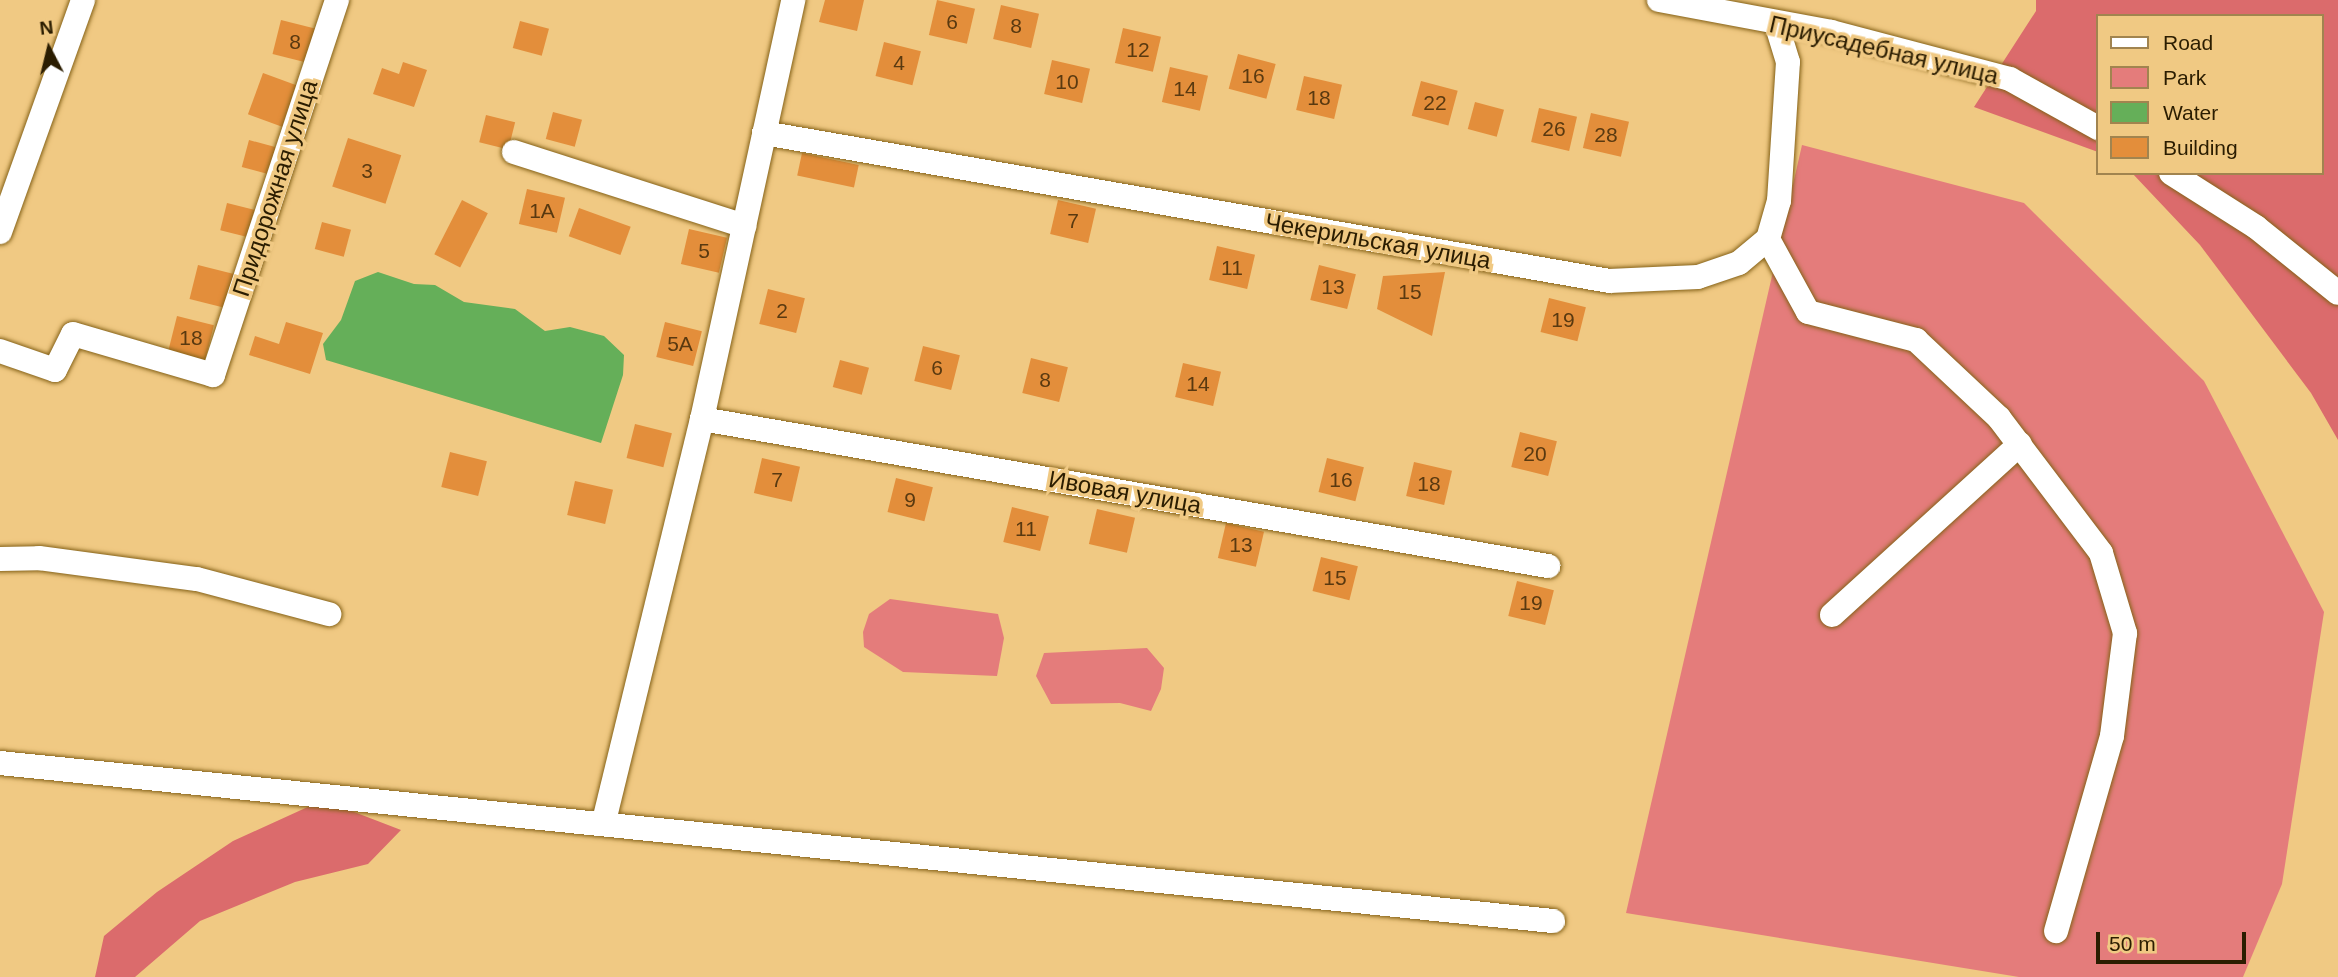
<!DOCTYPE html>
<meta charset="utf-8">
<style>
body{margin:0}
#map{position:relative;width:2338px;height:977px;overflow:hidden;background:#f0c983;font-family:Helvetica,sans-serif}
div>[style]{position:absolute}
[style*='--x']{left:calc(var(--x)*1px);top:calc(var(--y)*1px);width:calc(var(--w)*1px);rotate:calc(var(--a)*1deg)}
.green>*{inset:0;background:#e47c7b}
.forest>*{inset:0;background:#db6b6c}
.water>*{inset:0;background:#65af59}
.building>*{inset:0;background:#e38e3b;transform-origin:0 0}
.roads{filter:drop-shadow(0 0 2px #856218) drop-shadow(0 0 2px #856218)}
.minor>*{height:24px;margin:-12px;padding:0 12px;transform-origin:12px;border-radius:12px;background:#fff}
span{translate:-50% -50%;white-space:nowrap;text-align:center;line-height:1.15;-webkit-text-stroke:7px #f0c983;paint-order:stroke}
.number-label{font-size:21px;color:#593910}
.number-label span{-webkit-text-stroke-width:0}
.street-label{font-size:24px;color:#2b1d01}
.legend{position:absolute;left:2096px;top:14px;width:228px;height:161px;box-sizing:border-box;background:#f0c983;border:2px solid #a1844f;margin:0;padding:9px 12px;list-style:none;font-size:21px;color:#2b1d01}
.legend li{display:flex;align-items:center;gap:14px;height:35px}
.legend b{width:35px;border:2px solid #a1844f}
.north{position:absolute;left:14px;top:14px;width:70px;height:70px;-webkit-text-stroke:5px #f0c983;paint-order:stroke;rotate:353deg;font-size:19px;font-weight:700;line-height:28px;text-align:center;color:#2b1d01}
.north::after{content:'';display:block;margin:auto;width:24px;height:32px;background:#2b1d01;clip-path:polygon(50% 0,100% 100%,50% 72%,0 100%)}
.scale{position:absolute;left:2096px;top:932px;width:150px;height:32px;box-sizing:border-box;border:4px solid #2b1d01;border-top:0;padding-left:9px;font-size:21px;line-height:24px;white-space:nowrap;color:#2b1d01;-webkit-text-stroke:5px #f0c983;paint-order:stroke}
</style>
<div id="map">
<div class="green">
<div style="clip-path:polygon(1802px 145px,2024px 203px,2204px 381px,2324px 612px,2282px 884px,2243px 977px,2019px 977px,1626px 913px)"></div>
<div style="clip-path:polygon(890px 599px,998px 614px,1004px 638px,997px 676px,903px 672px,864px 647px,863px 632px,869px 614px)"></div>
<div style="clip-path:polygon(1147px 648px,1164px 668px,1161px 689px,1151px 711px,1120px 703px,1051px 704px,1036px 676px,1044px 653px)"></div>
</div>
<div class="forest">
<div style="clip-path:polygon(2036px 0,2338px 0,2338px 440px,2311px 393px,2200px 245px,2132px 173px,2322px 173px,2322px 16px,2098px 16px,2098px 152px,1974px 107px,2036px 11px)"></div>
<div style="clip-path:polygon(323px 800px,401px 830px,368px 864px,295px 882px,200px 921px,135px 977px,95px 977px,104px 936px,157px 892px,233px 841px)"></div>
</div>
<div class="water">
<div style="clip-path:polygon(378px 272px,414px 284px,435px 285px,464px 302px,515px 309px,545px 331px,570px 327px,604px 336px,624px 355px,623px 375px,601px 443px,326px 360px,323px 344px,341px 320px,355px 281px)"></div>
</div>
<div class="building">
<div style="clip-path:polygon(825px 0,864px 0,857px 31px,819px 22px)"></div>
<div style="left:937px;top:0;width:39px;height:36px;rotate:13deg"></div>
<div style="left:1001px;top:5px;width:39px;height:35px;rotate:13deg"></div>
<div style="left:281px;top:20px;width:38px;height:35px;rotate:14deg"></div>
<div style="left:520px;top:21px;width:30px;height:28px;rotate:15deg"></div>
<div style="left:1123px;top:28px;width:39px;height:36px;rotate:13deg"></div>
<div style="left:884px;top:42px;width:38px;height:35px;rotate:14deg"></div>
<div style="left:1238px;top:54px;width:39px;height:36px;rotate:15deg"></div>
<div style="left:1052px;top:60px;width:39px;height:35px;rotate:13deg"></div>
<div style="clip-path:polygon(403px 62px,427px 70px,414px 107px,373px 94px,382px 68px,399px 74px)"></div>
<div style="left:1170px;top:67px;width:39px;height:36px;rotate:13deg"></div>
<div style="left:263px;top:73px;width:45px;height:44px;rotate:20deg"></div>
<div style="left:1304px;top:76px;width:39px;height:35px;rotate:13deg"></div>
<div style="left:1421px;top:81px;width:38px;height:36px;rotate:15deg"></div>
<div style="left:1475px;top:102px;width:30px;height:28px;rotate:15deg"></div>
<div style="left:1539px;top:108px;width:39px;height:35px;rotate:13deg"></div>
<div style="left:553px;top:112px;width:30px;height:28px;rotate:15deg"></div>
<div style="left:1591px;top:113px;width:39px;height:36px;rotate:13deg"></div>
<div style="left:486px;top:115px;width:30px;height:28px;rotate:14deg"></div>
<div style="left:348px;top:138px;width:56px;height:51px;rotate:18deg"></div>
<div style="left:249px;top:140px;width:30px;height:28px;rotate:15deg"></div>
<div style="left:802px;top:153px;width:58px;height:23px;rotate:12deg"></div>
<div style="left:527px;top:189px;width:39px;height:36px;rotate:13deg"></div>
<div style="left:462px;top:200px;width:29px;height:61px;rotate:27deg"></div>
<div style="left:1058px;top:200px;width:39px;height:35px;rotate:13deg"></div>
<div style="left:227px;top:203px;width:30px;height:28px;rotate:14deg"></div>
<div style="left:579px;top:208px;width:55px;height:30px;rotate:20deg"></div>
<div style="left:322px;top:222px;width:30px;height:28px;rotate:15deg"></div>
<div style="left:689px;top:229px;width:39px;height:36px;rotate:13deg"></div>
<div style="left:1217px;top:246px;width:39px;height:35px;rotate:13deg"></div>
<div style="left:198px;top:265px;width:38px;height:35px;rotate:14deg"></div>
<div style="left:1319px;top:265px;width:38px;height:36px;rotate:14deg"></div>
<div style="clip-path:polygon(1445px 272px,1432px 336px,1377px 309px,1383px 276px)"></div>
<div style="left:768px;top:289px;width:38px;height:36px;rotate:14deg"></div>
<div style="left:1549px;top:298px;width:38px;height:35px;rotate:14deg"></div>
<div style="left:177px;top:316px;width:38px;height:36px;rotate:14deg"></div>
<div style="clip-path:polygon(286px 322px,323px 333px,310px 374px,249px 355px,255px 336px,279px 344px)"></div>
<div style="left:665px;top:322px;width:38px;height:36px;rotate:14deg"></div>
<div style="left:923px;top:346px;width:38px;height:36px;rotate:14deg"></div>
<div style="left:1031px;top:358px;width:38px;height:36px;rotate:14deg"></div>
<div style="left:840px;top:360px;width:30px;height:28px;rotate:15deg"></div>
<div style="left:1183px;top:363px;width:39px;height:35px;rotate:13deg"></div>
<div style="left:635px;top:424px;width:38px;height:35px;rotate:14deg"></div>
<div style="left:1520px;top:432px;width:38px;height:36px;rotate:14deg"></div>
<div style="left:450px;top:452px;width:38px;height:36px;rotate:14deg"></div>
<div style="left:762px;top:458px;width:39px;height:36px;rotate:13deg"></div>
<div style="left:1327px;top:458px;width:38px;height:35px;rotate:14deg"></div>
<div style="left:1414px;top:462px;width:39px;height:35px;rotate:13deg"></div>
<div style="left:896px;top:478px;width:38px;height:35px;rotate:14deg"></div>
<div style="left:575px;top:481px;width:39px;height:35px;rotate:13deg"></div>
<div style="left:1012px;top:507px;width:38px;height:36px;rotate:14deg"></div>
<div style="left:1097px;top:509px;width:39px;height:36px;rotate:13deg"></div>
<div style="left:1226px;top:523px;width:39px;height:36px;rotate:13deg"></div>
<div style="left:1321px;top:557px;width:38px;height:35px;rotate:14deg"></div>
<div style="left:1517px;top:581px;width:38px;height:36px;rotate:14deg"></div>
</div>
<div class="roads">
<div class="minor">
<div style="--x:1659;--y:0;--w:175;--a:10.5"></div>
<div style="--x:1831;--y:32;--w:185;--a:14.7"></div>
<div style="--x:2010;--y:79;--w:101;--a:29.1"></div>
<div style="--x:764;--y:133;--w:858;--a:9.93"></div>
<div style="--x:1609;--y:281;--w:89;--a:-2.6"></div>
<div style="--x:1698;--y:277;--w:43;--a:-18.9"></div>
<div style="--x:1739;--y:263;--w:38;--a:-40"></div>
<div style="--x:1768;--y:239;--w:40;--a:-74"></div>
<div style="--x:1779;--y:201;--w:139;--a:-86.3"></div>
<div style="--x:1788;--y:62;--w:41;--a:-107.1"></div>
<div style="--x:514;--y:152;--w:242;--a:17.8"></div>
<div style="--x:2171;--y:173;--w:101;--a:32.4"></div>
<div style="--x:2256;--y:227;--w:105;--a:38.8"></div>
<div style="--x:0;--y:232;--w:246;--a:-70.3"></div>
<div style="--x:1768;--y:239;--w:83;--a:61.3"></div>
<div style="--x:1808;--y:312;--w:112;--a:14.5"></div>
<div style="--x:1916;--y:340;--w:114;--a:43.2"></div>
<div style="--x:1999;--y:418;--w:169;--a:52.9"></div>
<div style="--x:2101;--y:553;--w:84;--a:73.3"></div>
<div style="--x:2125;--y:633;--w:104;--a:97.2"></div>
<div style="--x:2112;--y:736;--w:203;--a:106"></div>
<div style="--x:0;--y:351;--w:58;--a:19.1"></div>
<div style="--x:55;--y:370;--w:40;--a:-63.4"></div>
<div style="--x:73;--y:334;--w:146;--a:16.3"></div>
<div style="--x:213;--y:375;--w:395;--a:-71.7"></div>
<div style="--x:702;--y:419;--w:859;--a:9.86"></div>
<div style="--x:0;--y:559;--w:39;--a:-1"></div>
<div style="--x:39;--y:558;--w:159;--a:7.6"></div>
<div style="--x:197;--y:579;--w:137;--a:14.9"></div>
<div style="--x:1832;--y:615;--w:254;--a:-42.3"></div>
<div style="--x:0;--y:763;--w:1561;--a:5.81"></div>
<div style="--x:604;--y:821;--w:414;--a:-76.3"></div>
<div style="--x:702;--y:419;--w:429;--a:-77.7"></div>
</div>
</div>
<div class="number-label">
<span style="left:952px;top:22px">6</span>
<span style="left:1016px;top:26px">8</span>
<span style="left:295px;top:42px">8</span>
<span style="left:1138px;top:50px">12</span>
<span style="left:899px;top:63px">4</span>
<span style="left:1253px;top:76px">16</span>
<span style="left:1067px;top:82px">10</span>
<span style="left:1185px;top:89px">14</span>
<span style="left:1319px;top:98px">18</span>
<span style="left:1435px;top:103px">22</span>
<span style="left:1554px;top:129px">26</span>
<span style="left:1606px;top:135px">28</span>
<span style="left:367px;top:171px">3</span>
<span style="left:542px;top:211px">1А</span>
<span style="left:1073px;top:221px">7</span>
<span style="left:704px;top:251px">5</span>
<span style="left:1232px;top:268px">11</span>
<span style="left:1333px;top:287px">13</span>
<span style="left:1410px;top:292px">15</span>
<span style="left:782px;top:311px">2</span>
<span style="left:1563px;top:320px">19</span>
<span style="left:191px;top:338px">18</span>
<span style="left:680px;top:344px">5А</span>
<span style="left:937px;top:368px">6</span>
<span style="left:1045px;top:380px">8</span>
<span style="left:1198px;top:384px">14</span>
<span style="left:1535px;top:454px">20</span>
<span style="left:777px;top:480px">7</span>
<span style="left:1341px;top:480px">16</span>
<span style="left:1429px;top:484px">18</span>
<span style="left:910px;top:500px">9</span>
<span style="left:1026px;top:529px">11</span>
<span style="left:1241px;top:545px">13</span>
<span style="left:1335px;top:578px">15</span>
<span style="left:1531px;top:603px">19</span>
</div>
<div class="street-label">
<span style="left:1884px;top:50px;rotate:13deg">Приусадебная улица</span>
<span style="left:275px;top:188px;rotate:-72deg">Придорожная улица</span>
<span style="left:1378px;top:241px;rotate:10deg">Чекерильская улица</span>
<span style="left:1125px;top:492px;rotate:10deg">Ивовая улица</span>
</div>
<ul class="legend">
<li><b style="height:9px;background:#fff"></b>Road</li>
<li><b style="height:19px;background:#e47c7b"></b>Park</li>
<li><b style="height:19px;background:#65af59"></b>Water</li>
<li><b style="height:19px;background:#e38e3b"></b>Building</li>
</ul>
<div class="north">N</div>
<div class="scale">50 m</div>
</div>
